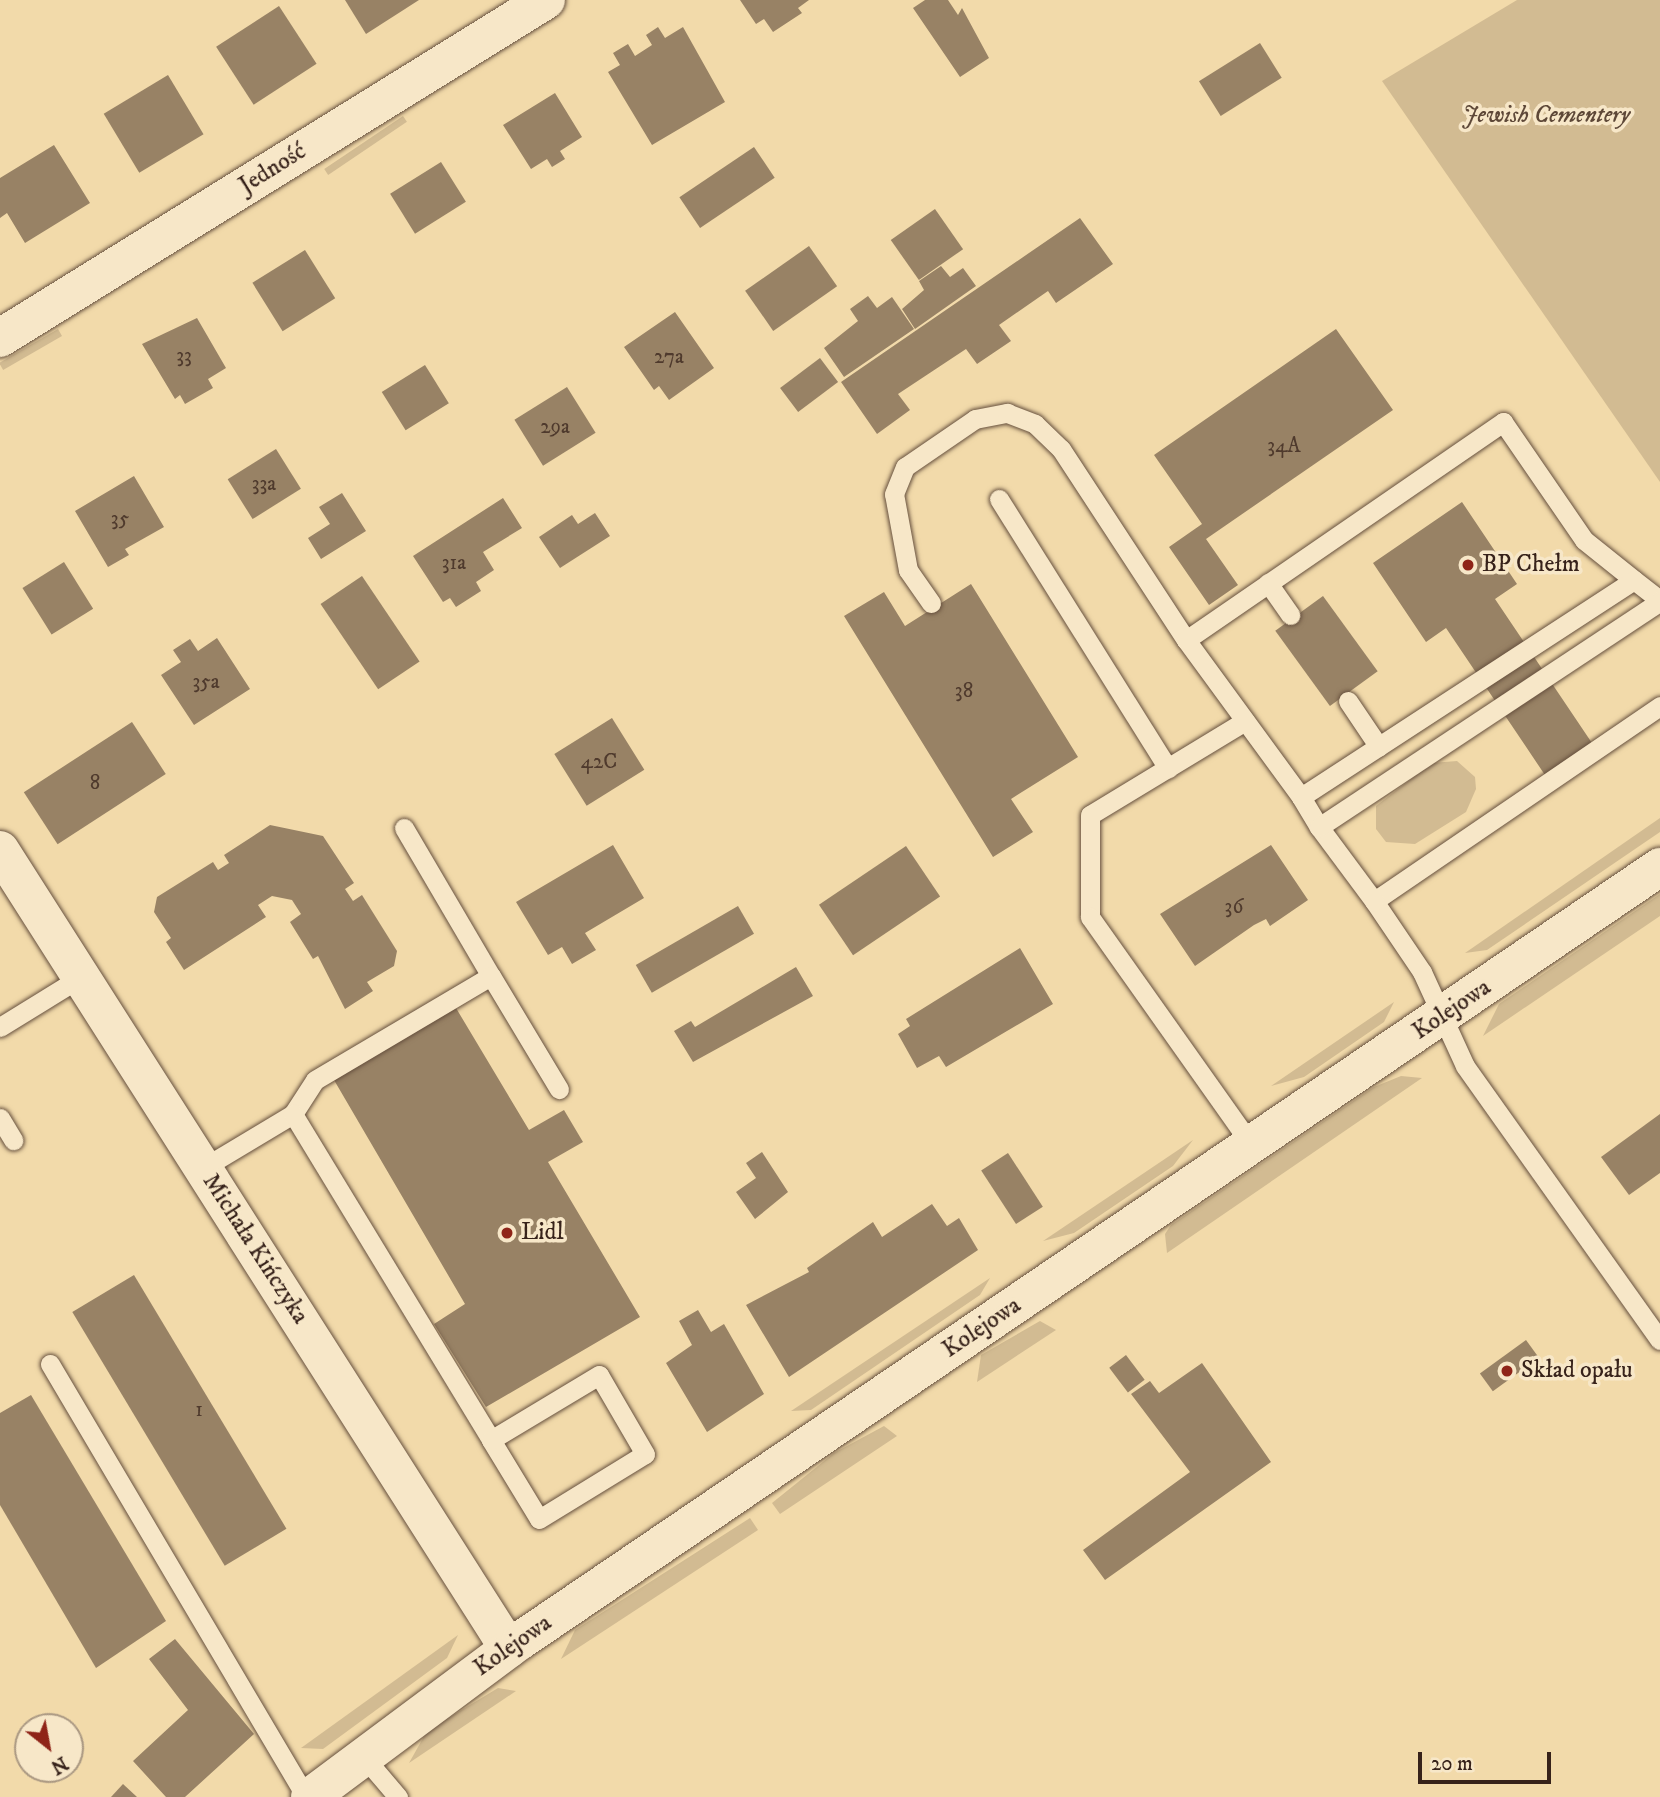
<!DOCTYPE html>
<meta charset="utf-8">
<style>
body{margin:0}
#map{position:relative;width:1660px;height:1797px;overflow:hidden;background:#f2daaa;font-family:"IM FELL DW Pica",serif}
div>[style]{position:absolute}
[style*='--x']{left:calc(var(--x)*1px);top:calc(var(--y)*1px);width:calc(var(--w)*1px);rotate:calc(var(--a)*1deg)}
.green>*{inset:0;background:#d2bb92;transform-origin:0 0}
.building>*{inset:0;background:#988265;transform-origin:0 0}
.roads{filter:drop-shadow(0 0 2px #66503e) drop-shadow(0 0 2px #66503e)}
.lane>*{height:19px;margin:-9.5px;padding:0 9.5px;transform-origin:9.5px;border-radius:9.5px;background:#f7e7c8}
.street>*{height:38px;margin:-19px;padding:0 19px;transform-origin:19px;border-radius:19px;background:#f7e7c8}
.secondary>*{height:38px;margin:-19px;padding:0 19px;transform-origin:19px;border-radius:19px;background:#f7e7c8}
.dots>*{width:19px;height:19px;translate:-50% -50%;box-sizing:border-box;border:4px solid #f7e7c8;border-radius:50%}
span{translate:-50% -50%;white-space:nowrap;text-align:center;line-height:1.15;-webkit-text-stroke:7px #f7e7c8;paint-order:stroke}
.number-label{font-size:21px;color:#4f3a2d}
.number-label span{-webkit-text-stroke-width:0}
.park-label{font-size:24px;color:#5e4838;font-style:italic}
.street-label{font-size:24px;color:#37221a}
.poi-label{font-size:24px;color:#37221a}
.left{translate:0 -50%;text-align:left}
.north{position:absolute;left:14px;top:1713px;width:70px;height:70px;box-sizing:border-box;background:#f7e7c8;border:2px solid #aa9882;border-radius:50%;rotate:149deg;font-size:19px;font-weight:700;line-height:28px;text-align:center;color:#37221a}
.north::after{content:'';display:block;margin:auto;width:24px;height:32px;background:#8f2418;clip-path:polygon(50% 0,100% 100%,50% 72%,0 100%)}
.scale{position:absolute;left:1418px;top:1752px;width:133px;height:32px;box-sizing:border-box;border:4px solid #37221a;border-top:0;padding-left:9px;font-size:21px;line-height:24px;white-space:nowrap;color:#37221a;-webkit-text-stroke:5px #f7e7c8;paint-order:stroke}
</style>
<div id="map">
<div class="green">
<div style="clip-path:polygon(1517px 0,1660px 0,1660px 482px,1382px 81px)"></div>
<div style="left:403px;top:116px;width:7px;height:95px;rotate:56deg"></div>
<div style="left:58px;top:329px;width:8px;height:68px;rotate:60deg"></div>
<div style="clip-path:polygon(1457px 761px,1475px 777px,1476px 789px,1466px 812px,1415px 844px,1386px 842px,1376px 829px,1376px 806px,1432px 763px)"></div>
<div style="clip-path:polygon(1660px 818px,1660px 832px,1487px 950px,1465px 953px)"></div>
<div style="clip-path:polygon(1660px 894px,1660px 916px,1483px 1036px,1499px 1004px)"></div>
<div style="clip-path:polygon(1394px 1002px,1384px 1022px,1304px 1077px,1271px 1086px)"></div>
<div style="clip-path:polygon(1401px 1076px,1422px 1078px,1167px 1253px,1165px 1234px,1171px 1225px,1374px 1087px)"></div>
<div style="clip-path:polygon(1193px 1140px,1173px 1166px,1074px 1233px,1043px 1241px)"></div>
<div style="clip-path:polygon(990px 1278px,980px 1295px,811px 1410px,791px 1411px)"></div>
<div style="clip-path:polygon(1040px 1321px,1056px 1330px,977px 1382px,981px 1355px)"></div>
<div style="clip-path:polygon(884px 1426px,897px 1436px,780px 1514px,772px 1503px,834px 1453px)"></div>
<div style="clip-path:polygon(750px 1518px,758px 1530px,561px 1659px,575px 1630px)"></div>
<div style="clip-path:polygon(458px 1635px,447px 1658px,323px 1749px,301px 1748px)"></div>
<div style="clip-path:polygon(498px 1688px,516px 1691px,409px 1763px,427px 1731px)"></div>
</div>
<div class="building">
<div style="clip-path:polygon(345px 0,419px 0,366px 34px)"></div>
<div style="clip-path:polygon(740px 0,809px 0,798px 8px,802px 13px,773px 32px,764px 19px,756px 24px)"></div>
<div style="clip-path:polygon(925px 0,948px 0,958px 15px,962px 8px,989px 58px,960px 77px,913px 8px)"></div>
<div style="left:279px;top:6px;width:69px;height:75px;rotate:57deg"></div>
<div style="clip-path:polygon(658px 27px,665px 38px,683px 27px,725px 102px,652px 145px,608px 72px,620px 65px,613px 53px,628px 44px,635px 56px,652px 45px,646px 35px)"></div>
<div style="left:1260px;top:43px;width:41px;height:72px;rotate:58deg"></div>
<div style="left:168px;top:75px;width:69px;height:75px;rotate:59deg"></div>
<div style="clip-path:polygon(555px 93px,582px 137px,560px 151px,565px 159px,552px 167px,547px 159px,531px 169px,503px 125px)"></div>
<div style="clip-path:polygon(54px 145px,90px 203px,25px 243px,7px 213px,0 218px,0 178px)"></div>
<div style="left:754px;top:147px;width:37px;height:90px;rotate:56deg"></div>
<div style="left:441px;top:162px;width:47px;height:60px;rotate:58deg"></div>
<div style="left:935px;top:209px;width:49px;height:54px;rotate:55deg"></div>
<div style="clip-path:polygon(1080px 218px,1113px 264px,1056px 303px,1048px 291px,999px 325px,1011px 341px,977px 364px,966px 349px,898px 394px,910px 410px,877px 434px,841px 382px)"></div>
<div style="left:809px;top:246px;width:49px;height:78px;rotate:55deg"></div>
<div style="left:305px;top:250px;width:57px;height:62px;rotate:58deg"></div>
<div style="clip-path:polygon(941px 266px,950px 277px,963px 268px,976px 286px,915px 329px,902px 309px,924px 290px,919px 281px)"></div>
<div style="clip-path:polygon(868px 296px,877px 308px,892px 297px,914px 329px,844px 377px,824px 348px,858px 321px,850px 309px)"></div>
<div style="clip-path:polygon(675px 312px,714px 368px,669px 400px,659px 386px,654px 390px,624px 347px)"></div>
<div style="clip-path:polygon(197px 318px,226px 368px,208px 379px,213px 388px,185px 404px,180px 395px,175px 399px,142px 344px)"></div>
<div style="clip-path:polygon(1336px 329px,1393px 410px,1206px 539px,1238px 585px,1209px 605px,1169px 547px,1202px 524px,1154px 455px)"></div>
<div style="left:820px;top:358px;width:30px;height:50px;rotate:53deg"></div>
<div style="left:425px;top:365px;width:45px;height:51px;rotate:58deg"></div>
<div style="left:567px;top:387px;width:54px;height:62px;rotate:58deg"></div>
<div style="left:276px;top:449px;width:47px;height:57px;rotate:58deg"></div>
<div style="clip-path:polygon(134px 476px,164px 527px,125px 549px,129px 555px,108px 567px,75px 511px)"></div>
<div style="clip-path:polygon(342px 493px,366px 531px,321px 559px,308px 538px,330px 524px,319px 507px)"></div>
<div style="clip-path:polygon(503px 498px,522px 528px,483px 552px,494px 570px,476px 582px,481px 591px,456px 607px,450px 598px,443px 602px,413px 556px)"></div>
<div style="clip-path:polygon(1462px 502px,1517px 584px,1495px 599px,1596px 749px,1549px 781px,1446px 628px,1426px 642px,1373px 563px)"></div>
<div style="clip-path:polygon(595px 513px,610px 536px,560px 568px,539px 537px,572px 515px,578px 524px)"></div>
<div style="left:64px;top:562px;width:55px;height:49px;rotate:58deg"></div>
<div style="left:362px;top:576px;width:103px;height:50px;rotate:56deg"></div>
<div style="clip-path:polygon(971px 584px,1078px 757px,1011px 799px,1033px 832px,993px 857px,844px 616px,884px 592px,905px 626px)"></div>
<div style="left:1323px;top:596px;width:93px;height:59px;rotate:54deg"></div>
<div style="clip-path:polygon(217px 638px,250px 689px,194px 725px,161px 675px,181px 662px,173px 650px,190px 639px,198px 651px)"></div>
<div style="left:612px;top:718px;width:61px;height:68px;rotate:58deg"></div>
<div style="left:132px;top:722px;width:62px;height:129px;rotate:57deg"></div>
<div style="clip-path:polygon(270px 825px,323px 836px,354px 883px,345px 889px,353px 901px,362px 895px,397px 951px,394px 966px,367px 982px,373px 991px,345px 1009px,318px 956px,313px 959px,290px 922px,301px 914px,292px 900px,272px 896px,258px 905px,266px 917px,184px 970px,166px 942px,171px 938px,154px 912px,157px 897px,213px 862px,218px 870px,229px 863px,224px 855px)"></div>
<div style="clip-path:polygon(613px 845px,644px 898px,585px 933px,596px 950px,572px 964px,562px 947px,548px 955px,516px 902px)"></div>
<div style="clip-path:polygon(1271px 845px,1308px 900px,1270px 926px,1266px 919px,1254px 925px,1195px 966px,1160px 914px)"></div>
<div style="left:906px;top:846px;width:61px;height:105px;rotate:56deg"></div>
<div style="left:738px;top:906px;width:32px;height:118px;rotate:60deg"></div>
<div style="clip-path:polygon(1020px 948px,1053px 1004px,946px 1067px,939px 1056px,917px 1068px,898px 1034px,910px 1026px,906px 1019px)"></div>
<div style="clip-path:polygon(796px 967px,813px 996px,693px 1062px,674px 1031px,691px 1021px,695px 1027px)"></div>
<div style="clip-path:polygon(456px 1008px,529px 1130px,564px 1110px,583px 1142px,548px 1162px,640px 1317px,486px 1407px,434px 1324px,465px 1304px,334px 1080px)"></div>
<div style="clip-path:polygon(1660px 1114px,1660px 1173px,1629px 1195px,1601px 1157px)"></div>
<div style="clip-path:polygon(762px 1152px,788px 1192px,755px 1219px,736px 1192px,756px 1178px,746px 1163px)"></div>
<div style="left:1008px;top:1153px;width:64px;height:32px;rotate:57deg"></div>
<div style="clip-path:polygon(932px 1204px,947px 1226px,959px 1218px,978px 1250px,789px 1377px,746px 1305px,809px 1272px,807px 1268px,873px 1222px,882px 1237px)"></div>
<div style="left:134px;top:1275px;width:296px;height:72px;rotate:59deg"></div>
<div style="clip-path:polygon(698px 1310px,711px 1332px,724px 1324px,764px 1394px,707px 1432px,666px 1363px,692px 1345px,679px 1321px)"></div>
<div style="left:1526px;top:1340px;width:22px;height:57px;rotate:54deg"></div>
<div style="left:1126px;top:1355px;width:31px;height:21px;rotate:53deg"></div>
<div style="clip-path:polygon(1202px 1363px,1271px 1462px,1105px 1580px,1083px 1550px,1190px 1472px,1131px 1394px,1150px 1381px,1159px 1393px)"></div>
<div style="clip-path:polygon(31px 1395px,166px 1621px,96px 1668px,0 1505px,0 1413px)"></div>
<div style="clip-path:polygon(175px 1639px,254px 1734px,185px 1797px,166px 1797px,133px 1761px,188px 1710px,149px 1659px)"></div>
<div style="clip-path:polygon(123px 1784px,137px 1797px,111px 1797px)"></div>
</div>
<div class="roads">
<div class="lane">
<div style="--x:999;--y:499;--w:318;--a:57.9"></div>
<div style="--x:1268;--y:583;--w:39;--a:55"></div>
<div style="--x:931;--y:603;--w:40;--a:-124.9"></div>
<div style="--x:908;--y:570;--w:77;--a:-100.4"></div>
<div style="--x:894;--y:494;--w:29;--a:-68"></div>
<div style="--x:905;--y:467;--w:85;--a:-34.4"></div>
<div style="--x:975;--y:419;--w:33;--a:-11"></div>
<div style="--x:1007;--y:413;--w:30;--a:21"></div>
<div style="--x:1035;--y:424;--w:36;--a:44"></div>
<div style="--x:1061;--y:449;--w:228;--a:56.8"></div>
<div style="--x:1348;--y:701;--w:55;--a:56"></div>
<div style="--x:1660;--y:706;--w:346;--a:145.7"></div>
<div style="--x:1374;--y:901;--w:86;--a:55.9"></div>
<div style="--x:1422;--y:972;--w:103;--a:65.4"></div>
<div style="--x:1465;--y:1066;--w:336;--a:54.6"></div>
<div style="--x:1245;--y:721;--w:181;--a:148.8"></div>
<div style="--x:1090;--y:815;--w:102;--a:90"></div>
<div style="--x:1090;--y:917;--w:281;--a:54.7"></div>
<div style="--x:1301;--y:797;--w:195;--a:-126.2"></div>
<div style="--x:1186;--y:640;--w:385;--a:-34.5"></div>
<div style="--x:1503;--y:422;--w:143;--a:55.5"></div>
<div style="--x:1584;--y:540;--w:64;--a:38.7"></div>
<div style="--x:1319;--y:827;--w:35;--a:-121"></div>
<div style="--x:1301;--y:797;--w:397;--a:-33.1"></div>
<div style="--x:1634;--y:580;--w:33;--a:38"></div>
<div style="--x:404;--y:828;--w:172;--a:59.6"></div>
<div style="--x:1374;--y:901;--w:92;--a:-126.6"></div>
<div style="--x:1319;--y:827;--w:409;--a:-33.5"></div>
<div style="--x:0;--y:1027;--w:95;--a:-31.7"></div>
<div style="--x:293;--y:1114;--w:40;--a:-57.1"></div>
<div style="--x:315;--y:1080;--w:204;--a:-30.6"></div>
<div style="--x:491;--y:976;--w:132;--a:59"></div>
<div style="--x:0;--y:1118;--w:26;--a:59"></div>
<div style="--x:203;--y:1168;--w:105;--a:-31"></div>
<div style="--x:293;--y:1114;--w:381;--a:58.7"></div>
<div style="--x:491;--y:1440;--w:92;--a:58.7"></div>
<div style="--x:539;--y:1519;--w:124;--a:-31.5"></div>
<div style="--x:645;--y:1454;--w:91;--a:-120.2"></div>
<div style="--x:599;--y:1375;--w:126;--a:149"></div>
<div style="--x:50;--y:1364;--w:503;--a:59.41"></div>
<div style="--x:363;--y:1756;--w:54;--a:49.5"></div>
</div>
<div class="street">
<div style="--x:0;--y:338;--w:642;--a:-31.76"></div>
<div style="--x:0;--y:850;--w:947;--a:57.5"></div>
</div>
<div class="secondary">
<div style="--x:310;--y:1797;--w:263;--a:-36.7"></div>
<div style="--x:521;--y:1640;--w:1377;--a:-34.16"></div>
</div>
</div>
<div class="dots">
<div style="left:1468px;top:565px;background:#8f2418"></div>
<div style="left:507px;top:1233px;background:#8f2418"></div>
<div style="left:1507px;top:1371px;background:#8f2418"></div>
</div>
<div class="number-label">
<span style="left:184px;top:356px">33</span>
<span style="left:669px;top:357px">27a</span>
<span style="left:555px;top:427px">29a</span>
<span style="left:1284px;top:446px">34A</span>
<span style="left:264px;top:484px">33a</span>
<span style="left:120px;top:519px">35</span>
<span style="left:454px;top:563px">31a</span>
<span style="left:206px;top:682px">35a</span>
<span style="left:964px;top:691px">38</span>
<span style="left:599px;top:762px">42C</span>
<span style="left:95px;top:783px">8</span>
<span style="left:1234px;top:907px">36</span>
<span style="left:199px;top:1410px">1</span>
</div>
<div class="park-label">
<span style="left:1546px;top:116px">Jewish Cementery</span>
</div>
<div class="street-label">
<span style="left:273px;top:169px;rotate:-32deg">Jedność</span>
<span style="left:1452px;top:1010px;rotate:-34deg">Kolejowa</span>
<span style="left:255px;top:1249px;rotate:57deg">Michała Kińczyka</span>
<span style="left:982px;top:1328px;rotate:-34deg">Kolejowa</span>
<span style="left:513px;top:1646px;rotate:-35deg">Kolejowa</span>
</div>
<div class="poi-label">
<span class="left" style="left:1482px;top:565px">BP Chełm</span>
<span class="left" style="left:521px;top:1233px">Lidl</span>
<span class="left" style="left:1521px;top:1371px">Skład opału</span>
</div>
<div class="north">N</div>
<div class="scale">20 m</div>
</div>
